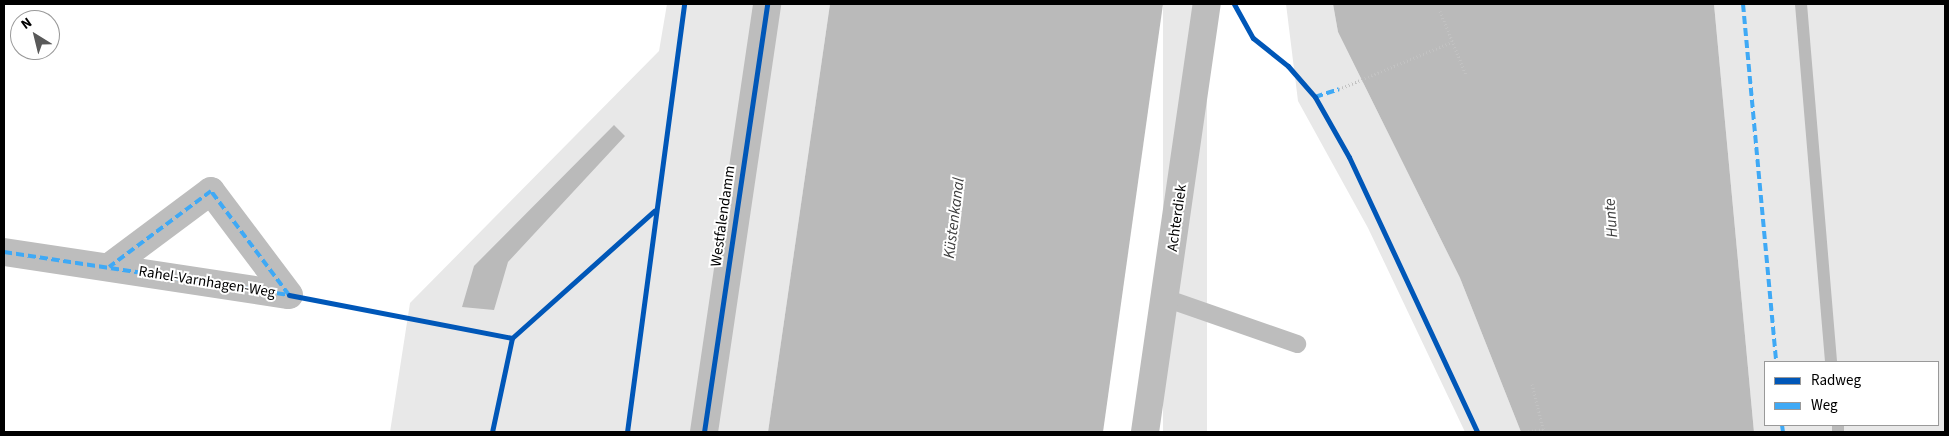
<!DOCTYPE html>
<meta charset="utf-8">
<style>
body{margin:0}
#map{position:relative;width:1949px;height:436px;overflow:hidden;background:#fff;font-family:"Source Sans 3",sans-serif}
div>[style]{position:absolute}
[style*='--x']{left:calc(var(--x)*1px);top:calc(var(--y)*1px);width:calc(var(--w)*1px);rotate:calc(var(--a)*1deg)}
.green>*{inset:0;background:#e8e8e8;transform-origin:0 0}
.water>*{inset:0;background:#bababa}
.stream>*{height:12px;margin:-6px;padding:0 6px;transform-origin:6px;border-radius:6px;background:#bababa}
.path>*{height:3px;margin-top:-1.5px;transform-origin:0;background:repeating-linear-gradient(90deg,#c2c2c2 0 1px,transparent 0 3.5px)}
.service>*{height:18px;margin:-9px;padding:0 9px;transform-origin:9px;border-radius:9px;background:#bdbdbd}
.minor>*{height:28px;margin:-14px;padding:0 14px;transform-origin:14px;border-radius:14px;background:#bdbdbd}
.tertiary>*{height:28px;margin:-14px;padding:0 14px;transform-origin:14px;border-radius:14px;background:#bdbdbd}
.quiet>*{height:4px;margin-top:-2px;transform-origin:0;background:repeating-linear-gradient(90deg,#3fa9f5 0 8px,transparent 0 12px)}
.cycleway>*{height:5px;margin:-2.5px;padding:0 2.5px;transform-origin:2.5px;border-radius:2.5px;background:#0057b8}
span{translate:-50% -50%;white-space:nowrap;text-align:center;line-height:1.15;-webkit-text-stroke:4px #fff;paint-order:stroke}
.street-label{font-size:15px;color:#000}
.water-label{font-size:16px;color:#3d3d3d;font-style:italic}
.frame{position:absolute;inset:0;border:5px solid #000;pointer-events:none}
.legend{position:absolute;left:1764px;top:361px;width:175px;height:65px;box-sizing:border-box;background:#fff;border:1px solid #999;margin:0;padding:6px 9px;list-style:none;font-size:15px;color:#000}
.legend li{display:flex;align-items:center;gap:10px;height:25px}
.legend b{width:25px;border:1px solid #999}
.north{position:absolute;left:10px;top:10px;width:50px;height:50px;box-sizing:border-box;background:#fff;border:1px solid #999;border-radius:50%;rotate:324deg;font-size:14px;font-weight:700;line-height:20px;text-align:center;color:#000}
.north::after{content:'';display:block;margin:auto;width:18px;height:22px;background:#595959;clip-path:polygon(50% 0,100% 100%,50% 72%,0 100%)}
</style>
<div id="map">
<div class="green">
<div style="clip-path:polygon(667px 4px,830px 4px,768px 432px,390px 432px,410px 303px,659px 51px)"></div>
<div style="left:1163px;top:4px;width:44px;height:432px"></div>
<div style="clip-path:polygon(1286px 4px,1333px 4px,1338px 32px,1460px 278px,1521px 432px,1465px 432px,1368px 228px,1298px 101px)"></div>
<div style="clip-path:polygon(evenodd,1714px 4px,1945px 4px,1945px 432px,1754px 432px,1714px 4px,1765px 362px,1938px 362px,1938px 425px,1765px 425px,1765px 362px)"></div>
</div>
<div class="water">
<div style="clip-path:polygon(830px 4px,1163px 4px,1103px 432px,768px 432px)"></div>
<div style="clip-path:polygon(1333px 4px,1714px 4px,1754px 432px,1521px 432px,1460px 278px,1338px 32px)"></div>
<div style="clip-path:polygon(614px 125px,625px 136px,508px 262px,494px 310px,462px 307px,474px 266px)"></div>
</div>
<div class="stream">
<div style="--x:1801;--y:4;--w:359;--a:85.2"></div>
<div style="--x:1838;--y:425;--w:7;--a:90"></div>
</div>
<div class="path">
<div style="--x:1440;--y:11;--w:69;--a:67.9"></div>
<div style="--x:1339;--y:89;--w:122;--a:-22.6"></div>
<div style="--x:1532;--y:384;--w:49;--a:76"></div>
<div style="--x:1525;--y:432;--w:18;--a:-9"></div>
</div>
<div class="service">
<div style="--x:1165;--y:298;--w:140;--a:19.2"></div>
</div>
<div class="minor">
<div style="--x:4;--y:252;--w:288;--a:8.6"></div>
<div style="--x:289;--y:295;--w:130;--a:-126.9"></div>
<div style="--x:211;--y:191;--w:127;--a:143.3"></div>
<div style="--x:1145;--y:432;--w:432;--a:-81.8"></div>
</div>
<div class="tertiary">
<div style="--x:704;--y:432;--w:433;--a:-81.6"></div>
</div>
<div class="quiet">
<div style="--x:1743;--y:4;--w:360;--a:84.7"></div>
<div style="--x:1315;--y:97;--w:25;--a:-18"></div>
<div style="--x:4;--y:252;--w:288;--a:8.6"></div>
<div style="--x:289;--y:295;--w:130;--a:-126.9"></div>
<div style="--x:211;--y:191;--w:127;--a:143.3"></div>
<div style="--x:1782;--y:425;--w:7;--a:82"></div>
</div>
<div class="cycleway">
<div style="--x:1234;--y:4;--w:39;--a:61"></div>
<div style="--x:1253;--y:38;--w:45;--a:38.7"></div>
<div style="--x:1288;--y:66;--w:41;--a:48.9"></div>
<div style="--x:1315;--y:97;--w:69;--a:60.5"></div>
<div style="--x:1349;--y:157;--w:303;--a:65"></div>
<div style="--x:289;--y:295;--w:227;--a:10.9"></div>
<div style="--x:492;--y:432;--w:96;--a:-78"></div>
<div style="--x:512;--y:338;--w:191;--a:-41.8"></div>
<div style="--x:627;--y:432;--w:432;--a:-82.4"></div>
<div style="--x:704;--y:432;--w:433;--a:-81.6"></div>
</div>
<div class="street-label">
<span style="left:723px;top:216px;rotate:-82deg">Westfalendamm</span>
<span style="left:1177px;top:218px;rotate:-82deg">Achterdiek</span>
<span style="left:207px;top:282px;rotate:9deg">Rahel-Varnhagen-Weg</span>
</div>
<div class="water-label">
<span style="left:954px;top:218px;rotate:-83deg">Küstenkanal</span>
<span style="left:1611px;top:218px;rotate:-94deg">Hunte</span>
</div>
<div class="frame"></div>
<ul class="legend">
<li><b style="height:6px;background:#0057b8"></b>Radweg</li>
<li><b style="height:6px;background:#3fa9f5"></b>Weg</li>
</ul>
<div class="north">N</div>
</div>
